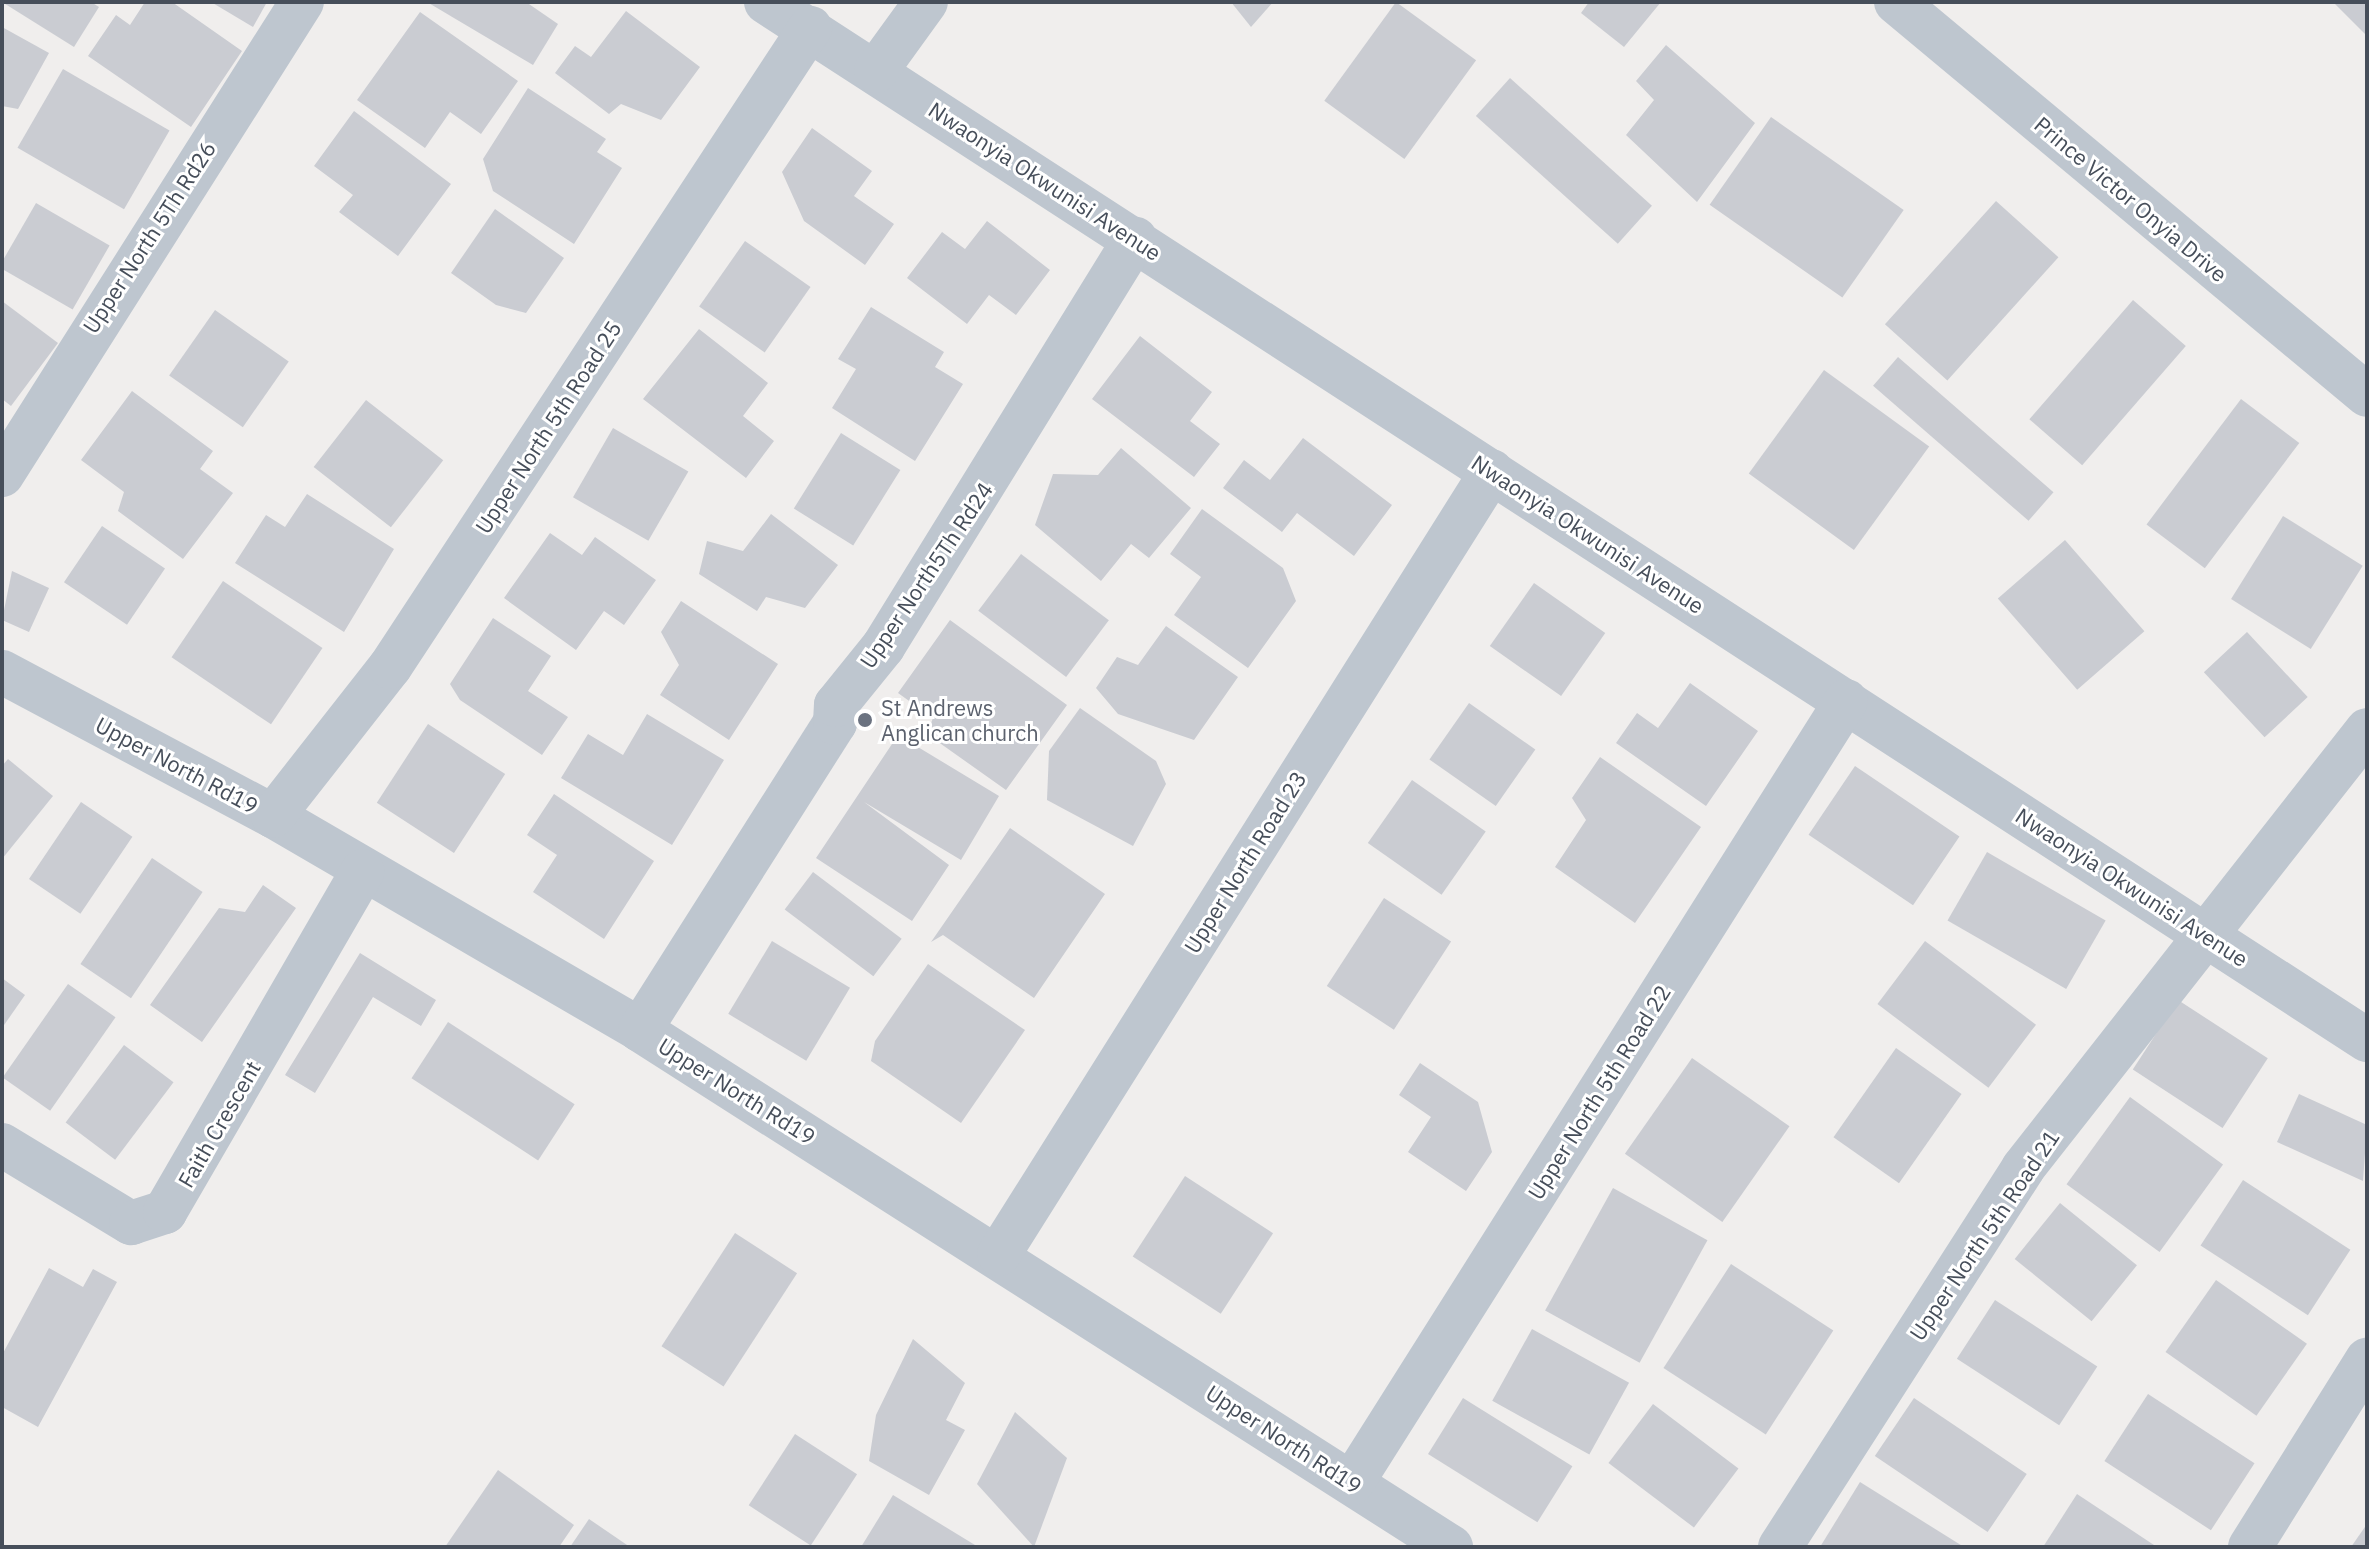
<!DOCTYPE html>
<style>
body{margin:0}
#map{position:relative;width:2369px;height:1549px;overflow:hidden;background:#f0eeed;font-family:"IBM Plex Sans",sans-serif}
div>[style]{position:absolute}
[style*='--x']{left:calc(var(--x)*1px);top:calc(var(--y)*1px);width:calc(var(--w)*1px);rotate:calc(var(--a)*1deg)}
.building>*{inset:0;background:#caccd2;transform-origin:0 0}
.minor>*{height:44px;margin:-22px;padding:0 22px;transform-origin:22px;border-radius:22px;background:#bec6cf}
.dots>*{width:22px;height:22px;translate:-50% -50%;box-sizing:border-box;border:4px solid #fff;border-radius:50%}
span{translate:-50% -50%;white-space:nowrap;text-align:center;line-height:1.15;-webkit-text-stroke:6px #fff;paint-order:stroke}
.street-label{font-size:22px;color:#464e5a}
.worship-label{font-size:22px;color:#5b616d}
.left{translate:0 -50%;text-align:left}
.frame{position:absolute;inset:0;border:4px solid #464e5a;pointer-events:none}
</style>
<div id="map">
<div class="building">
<div style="clip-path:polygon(2px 2px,91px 2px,99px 7px,74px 47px)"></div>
<div style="clip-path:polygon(145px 2px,172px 2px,242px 51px,191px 127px,88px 56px,116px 15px,130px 25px)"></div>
<div style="clip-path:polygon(211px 2px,267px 2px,253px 27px)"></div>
<div style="clip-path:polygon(427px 2px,526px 2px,558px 24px,533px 65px)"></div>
<div style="clip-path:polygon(1231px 2px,1273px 2px,1251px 27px)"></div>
<div style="left:1396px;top:2px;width:99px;height:122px;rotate:36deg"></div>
<div style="clip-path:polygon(1589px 2px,1661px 2px,1624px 47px,1581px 13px)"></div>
<div style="clip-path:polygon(2333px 2px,2367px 2px,2367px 36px)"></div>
<div style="clip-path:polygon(626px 11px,700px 67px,661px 120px,621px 104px,609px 114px,555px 73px,575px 46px,591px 57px)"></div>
<div style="clip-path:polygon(420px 12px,518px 81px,481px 134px,450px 112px,425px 148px,357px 100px)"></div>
<div style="clip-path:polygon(2px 27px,49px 53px,18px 109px,2px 106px)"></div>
<div style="clip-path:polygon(1666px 45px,1755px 123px,1697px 202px,1626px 135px,1654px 100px,1636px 81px)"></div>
<div style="left:63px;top:69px;width:123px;height:91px;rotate:30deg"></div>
<div style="left:1510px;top:78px;width:191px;height:51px;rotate:42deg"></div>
<div style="clip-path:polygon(528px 88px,606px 139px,597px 152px,622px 168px,574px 244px,493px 191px,483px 159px)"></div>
<div style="clip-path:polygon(354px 111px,451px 184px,398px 256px,339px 212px,353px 195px,314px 166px)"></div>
<div style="left:1771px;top:117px;width:162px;height:107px;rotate:35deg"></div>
<div style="clip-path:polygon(812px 128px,872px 171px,854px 196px,894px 224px,865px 265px,804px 221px,782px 172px)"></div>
<div style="left:1996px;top:201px;width:84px;height:166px;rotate:42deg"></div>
<div style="left:36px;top:203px;width:85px;height:74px;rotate:30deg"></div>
<div style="clip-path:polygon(495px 209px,564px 258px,526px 313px,496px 305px,451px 273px)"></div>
<div style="clip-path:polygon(987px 221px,1050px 270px,1016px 315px,989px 295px,967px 324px,907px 278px,942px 232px,965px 249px)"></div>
<div style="left:745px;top:241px;width:80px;height:80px;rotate:35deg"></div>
<div style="left:2133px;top:300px;width:70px;height:158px;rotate:41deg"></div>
<div style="clip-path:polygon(2px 301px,58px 343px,11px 406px,2px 399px)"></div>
<div style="clip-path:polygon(871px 307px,944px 352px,935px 367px,963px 384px,915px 461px,832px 408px,856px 369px,838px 359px)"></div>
<div style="left:215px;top:310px;width:90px;height:80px;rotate:35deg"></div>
<div style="clip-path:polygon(699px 329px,768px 383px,743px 416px,774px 441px,746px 478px,643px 399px)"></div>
<div style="clip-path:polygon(1140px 336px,1212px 392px,1190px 421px,1220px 444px,1194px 477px,1092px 399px)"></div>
<div style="left:1898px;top:357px;width:206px;height:38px;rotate:41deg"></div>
<div style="left:1824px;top:370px;width:130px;height:128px;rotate:36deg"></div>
<div style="clip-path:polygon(132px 391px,213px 451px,200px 469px,233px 493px,183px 559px,118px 511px,124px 492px,81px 460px)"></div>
<div style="left:2241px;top:399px;width:73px;height:157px;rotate:37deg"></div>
<div style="left:366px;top:400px;width:98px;height:85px;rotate:38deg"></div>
<div style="left:613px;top:428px;width:87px;height:80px;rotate:30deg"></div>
<div style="left:841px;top:433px;width:70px;height:89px;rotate:32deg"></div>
<div style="clip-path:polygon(1303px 438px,1392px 505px,1354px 556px,1297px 513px,1282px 532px,1223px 488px,1244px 460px,1270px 480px)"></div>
<div style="clip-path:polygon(1121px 448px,1191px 508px,1149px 558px,1131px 544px,1101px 581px,1035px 525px,1053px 474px,1098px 475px)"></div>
<div style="clip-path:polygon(307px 494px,394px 549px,344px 632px,235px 563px,266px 515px,285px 527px)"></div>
<div style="clip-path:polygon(1202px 509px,1283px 568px,1296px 601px,1248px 668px,1174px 615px,1201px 577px,1170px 554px)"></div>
<div style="clip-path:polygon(771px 514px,838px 565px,805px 608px,766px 597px,757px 611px,699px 574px,707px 541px,743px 551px)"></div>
<div style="left:2283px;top:516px;width:94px;height:98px;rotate:32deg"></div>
<div style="left:102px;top:526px;width:76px;height:68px;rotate:34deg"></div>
<div style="clip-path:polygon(550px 533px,582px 555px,595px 537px,656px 580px,624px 625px,604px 611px,576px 650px,504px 598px)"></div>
<div style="left:2065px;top:540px;width:121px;height:89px;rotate:49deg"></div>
<div style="left:1021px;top:554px;width:110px;height:71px;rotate:37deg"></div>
<div style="clip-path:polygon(12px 571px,49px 588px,29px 632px,2px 620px)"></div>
<div style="left:223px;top:581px;width:120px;height:92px;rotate:34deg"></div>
<div style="left:1534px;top:583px;width:87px;height:77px;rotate:35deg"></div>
<div style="clip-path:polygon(681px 601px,778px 664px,729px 740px,660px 695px,679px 665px,661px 632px)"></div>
<div style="clip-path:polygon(493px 618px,551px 656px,528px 691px,568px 717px,542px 755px,460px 700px,450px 684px)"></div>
<div style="clip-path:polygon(950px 620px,1067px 705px,1006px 790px,927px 734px,933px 718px,898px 693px)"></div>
<div style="clip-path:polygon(1166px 626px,1238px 677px,1194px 740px,1118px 714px,1096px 688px,1117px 657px,1138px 665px)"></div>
<div style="left:2247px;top:632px;width:89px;height:59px;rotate:47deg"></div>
<div style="clip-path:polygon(1690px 683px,1758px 731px,1706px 806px,1616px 743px,1637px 713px,1658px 728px)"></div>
<div style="left:1469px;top:703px;width:81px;height:69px;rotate:35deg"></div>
<div style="clip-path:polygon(1080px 708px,1156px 761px,1166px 784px,1133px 846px,1047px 800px,1049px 751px)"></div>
<div style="clip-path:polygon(647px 714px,724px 760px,672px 845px,561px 778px,588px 734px,623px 755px)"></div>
<div style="left:428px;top:724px;width:92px;height:94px;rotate:33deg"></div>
<div style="clip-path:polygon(898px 735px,999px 796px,961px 860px,864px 802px,949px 865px,912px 921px,816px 858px)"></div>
<div style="clip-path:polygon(1600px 757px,1701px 827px,1635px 923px,1555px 867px,1586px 820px,1572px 798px)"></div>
<div style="clip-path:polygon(8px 759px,53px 796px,2px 859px,2px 766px)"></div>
<div style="left:1855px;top:766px;width:126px;height:83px;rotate:34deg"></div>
<div style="left:1412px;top:780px;width:90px;height:77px;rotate:35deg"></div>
<div style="clip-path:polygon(554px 794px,654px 861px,604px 939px,533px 892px,557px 855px,527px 835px)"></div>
<div style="left:81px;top:802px;width:62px;height:93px;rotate:34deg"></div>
<div style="clip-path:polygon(1010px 828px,1105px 894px,1034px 998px,943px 935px,931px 942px)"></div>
<div style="left:1987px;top:852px;width:137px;height:79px;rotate:30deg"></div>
<div style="left:152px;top:858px;width:61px;height:128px;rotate:34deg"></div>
<div style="left:813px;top:872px;width:111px;height:47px;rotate:37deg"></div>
<div style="clip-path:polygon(263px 885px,296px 908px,202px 1042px,150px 1005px,219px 908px,245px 912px)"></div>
<div style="left:1384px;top:898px;width:80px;height:105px;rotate:33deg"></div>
<div style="left:772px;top:941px;width:91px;height:85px;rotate:31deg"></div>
<div style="left:1925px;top:941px;width:139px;height:79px;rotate:37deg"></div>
<div style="clip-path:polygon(360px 953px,436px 1000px,421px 1026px,373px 997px,315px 1093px,285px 1075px)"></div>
<div style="clip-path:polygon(928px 964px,1025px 1030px,961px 1123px,871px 1061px,875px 1041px)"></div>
<div style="clip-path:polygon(2px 978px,25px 995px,2px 1028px)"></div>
<div style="left:68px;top:984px;width:58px;height:114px;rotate:35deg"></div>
<div style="left:2178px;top:1000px;width:107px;height:83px;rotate:33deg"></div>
<div style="left:448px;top:1022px;width:151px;height:67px;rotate:33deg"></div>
<div style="left:124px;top:1045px;width:62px;height:97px;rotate:37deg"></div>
<div style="left:1896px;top:1048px;width:80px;height:109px;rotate:35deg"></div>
<div style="left:1692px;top:1058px;width:119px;height:117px;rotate:35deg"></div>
<div style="clip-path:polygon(1420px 1063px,1478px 1102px,1492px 1152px,1466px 1191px,1408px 1152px,1431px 1117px,1399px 1095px)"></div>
<div style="clip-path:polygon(2299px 1094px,2367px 1125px,2363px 1181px,2277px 1142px)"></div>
<div style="left:2130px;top:1097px;width:115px;height:108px;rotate:36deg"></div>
<div style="left:1185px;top:1176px;width:105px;height:96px;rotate:33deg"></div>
<div style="left:2243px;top:1180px;width:128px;height:78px;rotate:33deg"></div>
<div style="left:1613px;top:1188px;width:108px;height:140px;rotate:29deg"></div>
<div style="left:2060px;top:1203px;width:99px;height:72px;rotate:39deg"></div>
<div style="left:735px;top:1233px;width:74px;height:135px;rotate:33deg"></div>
<div style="left:1731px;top:1264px;width:122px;height:124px;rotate:33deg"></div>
<div style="clip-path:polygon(49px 1268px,83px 1287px,93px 1269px,117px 1282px,38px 1427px,2px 1407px,2px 1355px)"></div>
<div style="left:2216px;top:1280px;width:111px;height:88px;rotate:35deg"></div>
<div style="left:1995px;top:1300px;width:122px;height:70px;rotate:33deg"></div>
<div style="left:1532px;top:1329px;width:111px;height:82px;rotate:29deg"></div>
<div style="clip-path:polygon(913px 1339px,965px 1383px,946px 1420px,965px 1430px,929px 1495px,869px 1461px,876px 1415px)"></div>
<div style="left:2148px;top:1394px;width:127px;height:80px;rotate:33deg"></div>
<div style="left:1463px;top:1398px;width:129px;height:66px;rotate:32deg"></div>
<div style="left:1914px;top:1398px;width:136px;height:70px;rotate:34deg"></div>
<div style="left:1653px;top:1404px;width:107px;height:74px;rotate:37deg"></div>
<div style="clip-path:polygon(1015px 1412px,1067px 1458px,1034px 1547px,977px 1484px)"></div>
<div style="left:795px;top:1434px;width:74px;height:85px;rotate:33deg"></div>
<div style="clip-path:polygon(498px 1470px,574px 1525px,559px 1547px,445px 1547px)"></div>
<div style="clip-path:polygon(1860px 1482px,1964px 1547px,1820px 1547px)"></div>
<div style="clip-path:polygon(2077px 1494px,2157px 1547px,2043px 1547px)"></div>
<div style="clip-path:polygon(893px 1495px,975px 1545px,973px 1547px,861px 1547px)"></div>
<div style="clip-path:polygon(589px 1519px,630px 1547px,570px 1547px)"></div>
<div style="clip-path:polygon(2367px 1524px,2367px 1547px,2351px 1547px)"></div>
</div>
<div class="minor">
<div style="--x:766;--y:2;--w:1908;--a:32.96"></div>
<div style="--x:1896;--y:2;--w:613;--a:39.84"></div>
<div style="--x:876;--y:71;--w:85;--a:-54.1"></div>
<div style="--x:2;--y:475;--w:560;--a:-57.62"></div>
<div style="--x:2;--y:672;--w:307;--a:28"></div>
<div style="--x:273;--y:816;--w:425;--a:30.2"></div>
<div style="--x:640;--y:1030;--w:962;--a:32.52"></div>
<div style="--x:273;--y:816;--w:189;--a:-51.9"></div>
<div style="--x:390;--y:667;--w:765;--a:-56.68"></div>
<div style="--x:640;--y:1030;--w:364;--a:-57.6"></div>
<div style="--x:835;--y:723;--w:18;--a:-87"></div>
<div style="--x:836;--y:705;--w:75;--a:-51"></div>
<div style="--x:883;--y:647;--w:480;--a:-58.3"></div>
<div style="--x:2;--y:1145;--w:151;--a:31.2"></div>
<div style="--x:131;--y:1223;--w:36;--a:-18"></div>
<div style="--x:165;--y:1212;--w:394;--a:-59.9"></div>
<div style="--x:999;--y:1254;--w:925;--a:-57.8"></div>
<div style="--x:1352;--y:1483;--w:925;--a:-57.72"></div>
<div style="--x:1780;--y:1547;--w:450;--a:-57.3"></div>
<div style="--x:2023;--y:1168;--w:557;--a:-51.85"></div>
<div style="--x:2250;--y:1547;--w:221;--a:-58"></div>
</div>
<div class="dots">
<div style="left:865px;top:720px;background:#6b7280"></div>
</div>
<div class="street-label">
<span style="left:1045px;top:181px;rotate:33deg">Nwaonyia Okwunisi Avenue</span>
<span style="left:2131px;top:199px;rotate:40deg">Prince Victor Onyia Drive</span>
<span style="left:149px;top:237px;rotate:-57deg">Upper North 5Th Rd26</span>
<span style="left:548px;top:427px;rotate:-57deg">Upper North 5th Road 25</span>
<span style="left:1588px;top:534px;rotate:33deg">Nwaonyia Okwunisi Avenue</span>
<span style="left:926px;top:575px;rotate:-56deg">Upper North5Th Rd24</span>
<span style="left:177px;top:765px;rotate:28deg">Upper North Rd19</span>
<span style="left:1245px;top:862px;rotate:-58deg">Upper North Road 23</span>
<span style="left:2132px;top:887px;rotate:33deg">Nwaonyia Okwunisi Avenue</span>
<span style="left:737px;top:1091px;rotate:32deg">Upper North Rd19</span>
<span style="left:1599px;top:1092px;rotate:-58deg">Upper North 5th Road 22</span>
<span style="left:219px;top:1124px;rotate:-60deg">Faith Crescent</span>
<span style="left:1984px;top:1235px;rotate:-56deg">Upper North 5th Road 21</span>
<span style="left:1284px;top:1439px;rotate:33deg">Upper North Rd19</span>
</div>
<div class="worship-label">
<span class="left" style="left:881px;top:720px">St Andrews<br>Anglican church</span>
</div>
<div class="frame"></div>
</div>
